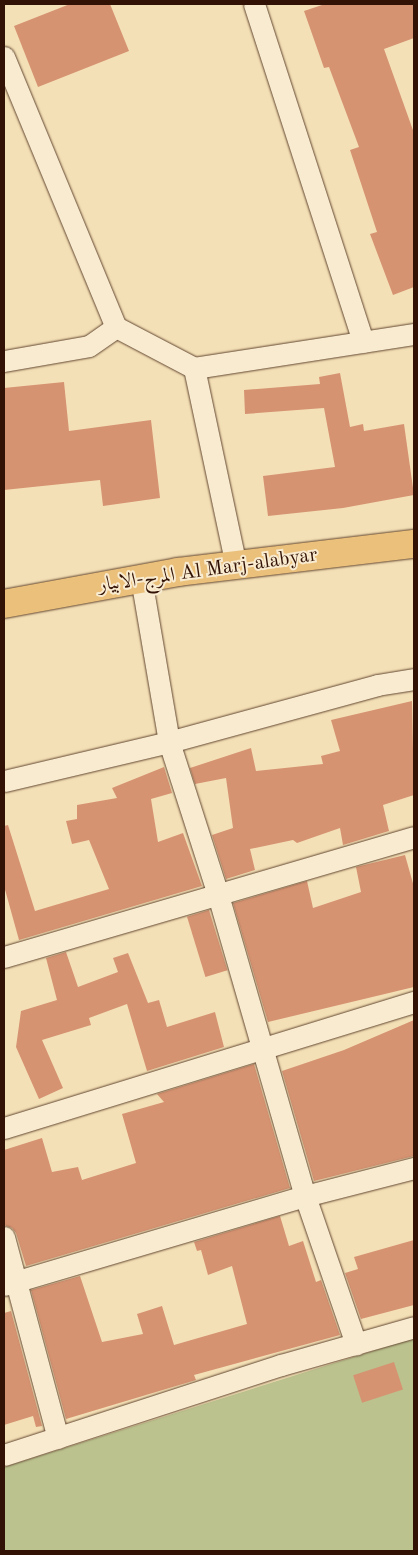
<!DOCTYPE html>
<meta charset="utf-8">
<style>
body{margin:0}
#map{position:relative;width:418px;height:1555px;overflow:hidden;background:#f4e0b6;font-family:"Old Standard TT",Amiri,serif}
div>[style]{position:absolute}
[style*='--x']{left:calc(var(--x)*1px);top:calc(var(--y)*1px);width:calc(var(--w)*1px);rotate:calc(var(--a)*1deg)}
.green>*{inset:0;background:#bbc28e}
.building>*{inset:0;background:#d69372;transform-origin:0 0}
.roads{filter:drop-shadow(0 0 1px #624631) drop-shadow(0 0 1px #624631)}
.minor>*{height:21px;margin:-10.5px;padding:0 10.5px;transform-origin:10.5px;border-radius:10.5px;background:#f8ebd0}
.primary>*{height:28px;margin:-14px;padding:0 14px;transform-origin:14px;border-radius:14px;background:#eac07b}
span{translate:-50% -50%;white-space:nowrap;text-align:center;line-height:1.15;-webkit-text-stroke:4px #f8ebd0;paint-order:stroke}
.street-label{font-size:20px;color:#321205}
.frame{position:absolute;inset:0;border:5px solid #321205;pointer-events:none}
</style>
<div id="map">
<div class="green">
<div style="clip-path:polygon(414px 1338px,414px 1551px,4px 1551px,4px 1467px)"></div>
</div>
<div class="building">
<div style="clip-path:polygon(70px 4px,110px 4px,129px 51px,38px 87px,14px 26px)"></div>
<div style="clip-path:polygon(325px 4px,414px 4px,414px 38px,384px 49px,414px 133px,414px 287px,393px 295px,370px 234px,377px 232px,350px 150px,359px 147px,329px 67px,324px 68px,304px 11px)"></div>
<div style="clip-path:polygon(340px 373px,350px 427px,363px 424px,364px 431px,404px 424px,414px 495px,343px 508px,268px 516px,263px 476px,335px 467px,324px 408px,245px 414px,244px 390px,320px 384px,319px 377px)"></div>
<div style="clip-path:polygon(64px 382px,69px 431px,151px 420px,160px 498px,103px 506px,100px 480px,4px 490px,4px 388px)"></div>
<div style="clip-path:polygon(412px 701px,414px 795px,383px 805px,389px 831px,343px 845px,340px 828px,297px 843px,293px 840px,250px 849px,255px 870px,226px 879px,212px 835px,233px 828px,226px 778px,195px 784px,190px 768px,251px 748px,256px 771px,323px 764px,321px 756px,340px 751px,331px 720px)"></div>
<div style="clip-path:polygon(164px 767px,172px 793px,151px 799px,158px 842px,183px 833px,202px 886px,19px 940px,4px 886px,4px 826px,8px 825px,35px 911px,109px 889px,89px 840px,72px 844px,66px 821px,77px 819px,77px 805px,117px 798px,112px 788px)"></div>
<div style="clip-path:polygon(405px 855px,414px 887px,414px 987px,268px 1022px,233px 903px,307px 881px,313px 908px,361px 892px,356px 867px)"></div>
<div style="left:209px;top:910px;width:63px;height:23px;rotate:73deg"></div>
<div style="clip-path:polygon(66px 952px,78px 987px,118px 972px,113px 958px,128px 953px,148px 1003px,159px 1000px,167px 1027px,215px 1012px,224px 1047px,147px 1071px,127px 1004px,89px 1018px,91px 1025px,42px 1040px,63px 1088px,39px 1099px,16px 1047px,21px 1011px,57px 1000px,46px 958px)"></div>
<div style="clip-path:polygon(414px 1020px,414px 1156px,314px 1181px,282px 1071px,344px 1050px)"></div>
<div style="clip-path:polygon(254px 1064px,290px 1188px,26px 1266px,16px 1233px,12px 1228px,4px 1225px,4px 1150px,42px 1138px,52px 1172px,78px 1167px,82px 1180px,136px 1163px,122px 1114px,164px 1102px,157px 1094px)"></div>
<div style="clip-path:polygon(280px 1216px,289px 1246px,303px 1241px,316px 1282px,321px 1280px,340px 1335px,194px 1375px,196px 1380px,66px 1419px,31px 1290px,80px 1276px,102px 1342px,143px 1334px,137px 1314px,162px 1306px,174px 1345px,247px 1324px,232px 1266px,208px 1275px,201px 1250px,197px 1251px,194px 1242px)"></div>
<div style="clip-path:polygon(414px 1240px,414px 1305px,361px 1319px,345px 1273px,358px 1269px,354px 1257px)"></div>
<div style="clip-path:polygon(11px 1311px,42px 1426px,36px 1427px,33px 1416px,4px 1425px,4px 1313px)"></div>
<div style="left:394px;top:1362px;width:29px;height:43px;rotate:72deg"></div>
</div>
<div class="roads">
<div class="minor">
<div style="--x:254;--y:4;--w:355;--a:72.1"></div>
<div style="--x:4;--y:57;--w:292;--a:67.5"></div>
<div style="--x:116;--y:327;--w:88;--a:27.7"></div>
<div style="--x:194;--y:368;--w:223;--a:-8.8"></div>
<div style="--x:4;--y:361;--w:86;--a:-10"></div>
<div style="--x:89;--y:346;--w:33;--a:-35"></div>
<div style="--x:194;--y:368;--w:201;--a:78"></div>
<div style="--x:141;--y:578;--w:166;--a:80.3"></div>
<div style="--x:169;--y:742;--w:161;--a:72.2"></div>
<div style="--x:218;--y:895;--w:313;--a:73.9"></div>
<div style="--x:305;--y:1196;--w:157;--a:71"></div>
<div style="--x:4;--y:781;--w:170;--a:-13.3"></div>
<div style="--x:169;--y:742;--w:216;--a:-15.3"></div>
<div style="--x:377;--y:685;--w:37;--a:-9"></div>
<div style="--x:4;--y:957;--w:427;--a:-16.3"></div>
<div style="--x:4;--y:1128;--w:429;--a:-17.1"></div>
<div style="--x:4;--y:1237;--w:208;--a:75"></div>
<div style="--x:4;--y:1285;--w:314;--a:-16.5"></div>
<div style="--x:305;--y:1196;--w:113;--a:-14.4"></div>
<div style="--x:4;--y:1455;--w:291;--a:-18"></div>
<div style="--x:281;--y:1365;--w:138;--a:-15.9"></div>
</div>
<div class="primary">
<div style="--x:4;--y:604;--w:177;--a:-10.4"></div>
<div style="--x:178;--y:572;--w:238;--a:-6.8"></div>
</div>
</div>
<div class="street-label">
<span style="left:208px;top:571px;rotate:-8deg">المرج-الابيار Al Marj-alabyar</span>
</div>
<div class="frame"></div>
</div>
